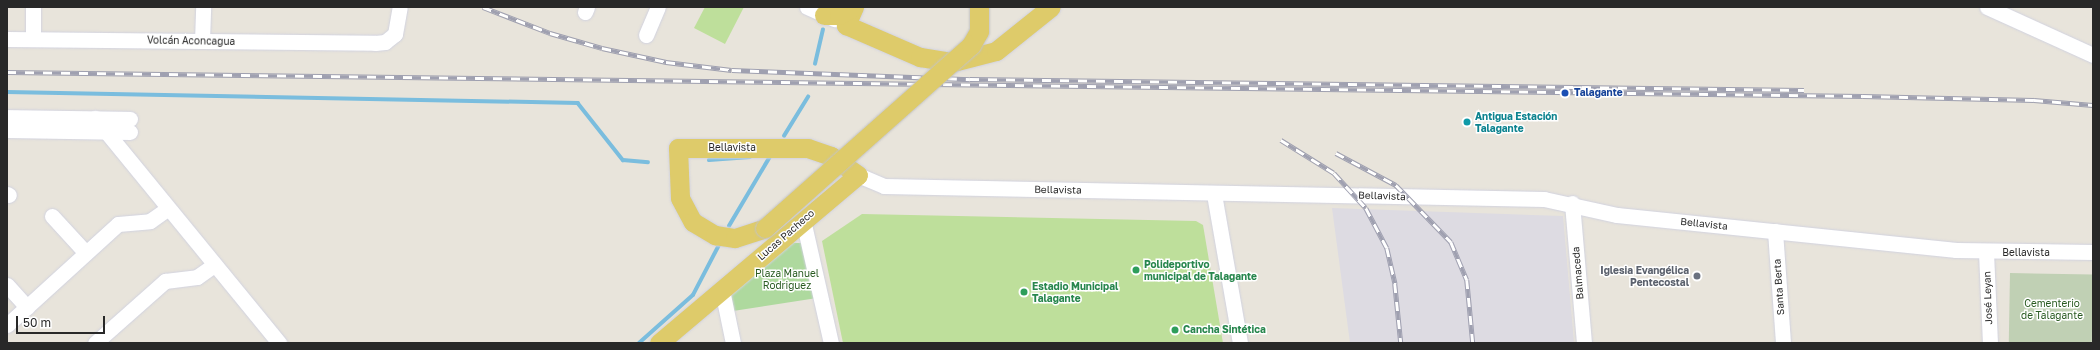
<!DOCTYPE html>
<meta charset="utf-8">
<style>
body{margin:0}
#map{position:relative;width:2100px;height:350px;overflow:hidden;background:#e8e4db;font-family:"Golos Text",sans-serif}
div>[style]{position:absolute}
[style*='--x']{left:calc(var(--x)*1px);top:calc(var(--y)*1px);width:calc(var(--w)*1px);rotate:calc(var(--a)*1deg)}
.industrial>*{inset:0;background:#dddbe2}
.green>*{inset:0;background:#aed99e}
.cemetery>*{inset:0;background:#c0d0b4;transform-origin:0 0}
.pitch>*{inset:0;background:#bedf9b}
.stream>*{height:3.5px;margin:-1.75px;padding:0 1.75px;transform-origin:1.75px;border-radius:1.75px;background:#7abdde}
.roads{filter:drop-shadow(0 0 1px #d1d2df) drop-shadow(0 0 1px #d1d2df)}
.minor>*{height:15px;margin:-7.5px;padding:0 7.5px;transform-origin:7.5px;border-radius:7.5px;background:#fff}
.major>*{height:19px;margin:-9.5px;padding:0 9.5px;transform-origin:9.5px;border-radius:9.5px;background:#decb6a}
.rail>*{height:4.5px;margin-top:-2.25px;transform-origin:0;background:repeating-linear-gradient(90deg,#fff 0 9px,#9fa0b0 0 18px);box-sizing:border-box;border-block:1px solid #9fa0b0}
.bridges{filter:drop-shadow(0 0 1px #c3c3c3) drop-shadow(0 0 1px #c3c3c3)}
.major-bridge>*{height:19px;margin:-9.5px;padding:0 9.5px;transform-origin:9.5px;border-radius:9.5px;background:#decb6a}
.dots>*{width:11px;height:11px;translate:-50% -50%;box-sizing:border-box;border:2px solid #fff;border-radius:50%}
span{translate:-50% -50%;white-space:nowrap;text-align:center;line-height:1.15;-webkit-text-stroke:3px #fff;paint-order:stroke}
.street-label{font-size:10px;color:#282828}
.transit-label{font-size:10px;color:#164399;font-weight:700}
.left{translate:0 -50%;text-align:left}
.culture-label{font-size:10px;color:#0d838f;font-weight:700}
.leisure-label{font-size:10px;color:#27864d;font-weight:700}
.worship-label{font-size:10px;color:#5b616d;font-weight:700}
.right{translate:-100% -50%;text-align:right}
.park-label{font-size:10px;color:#2a5b22}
.frame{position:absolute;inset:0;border:8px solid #282828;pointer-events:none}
.scale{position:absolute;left:16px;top:316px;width:89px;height:18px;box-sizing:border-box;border:2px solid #282828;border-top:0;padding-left:5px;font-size:12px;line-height:14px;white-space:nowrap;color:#282828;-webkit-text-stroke:3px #fff;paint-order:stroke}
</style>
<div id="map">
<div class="industrial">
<div style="clip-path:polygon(1332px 208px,1563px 216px,1574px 343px,1350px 343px)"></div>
</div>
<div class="green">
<div style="clip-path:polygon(791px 243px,803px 243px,817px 298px,733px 311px,728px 298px)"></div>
</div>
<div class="cemetery">
<div style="left:2010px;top:273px;width:83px;height:70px;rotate:1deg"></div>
</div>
<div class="pitch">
<div style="clip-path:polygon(705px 7px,744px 7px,725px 44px,694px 28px)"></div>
<div style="clip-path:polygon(862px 214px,1196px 221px,1203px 225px,1223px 343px,843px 343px,822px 241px)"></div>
</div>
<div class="stream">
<div style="--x:815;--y:64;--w:35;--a:-77"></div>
<div style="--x:7;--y:92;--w:571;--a:1.1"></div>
<div style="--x:578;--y:103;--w:73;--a:51.7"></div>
<div style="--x:623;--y:160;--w:25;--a:5"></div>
<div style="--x:784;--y:136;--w:46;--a:-58.4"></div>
<div style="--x:709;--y:160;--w:41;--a:-4.2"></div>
<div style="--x:729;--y:226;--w:82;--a:-59.4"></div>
<div style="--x:639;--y:343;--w:72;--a:-41.6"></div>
<div style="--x:693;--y:295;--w:56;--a:-62.5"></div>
</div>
<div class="roads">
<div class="minor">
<div style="--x:807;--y:7;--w:30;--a:24"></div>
<div style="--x:1987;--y:7;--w:116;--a:24.4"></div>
<div style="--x:585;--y:12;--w:5;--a:-68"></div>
<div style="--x:646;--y:35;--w:30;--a:-67"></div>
<div style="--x:7;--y:39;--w:368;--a:0.6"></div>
<div style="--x:375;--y:43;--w:10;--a:-6"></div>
<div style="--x:385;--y:42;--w:13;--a:-39"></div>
<div style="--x:395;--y:34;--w:27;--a:-80"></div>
<div style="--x:33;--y:39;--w:32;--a:-90"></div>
<div style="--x:202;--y:41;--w:34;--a:-88"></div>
<div style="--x:7;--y:117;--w:123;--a:0.9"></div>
<div style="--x:95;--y:118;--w:291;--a:50.7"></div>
<div style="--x:7;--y:130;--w:123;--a:0.9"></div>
<div style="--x:858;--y:175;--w:28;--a:23"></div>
<div style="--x:884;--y:186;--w:660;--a:1.13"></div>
<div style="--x:1544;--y:199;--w:75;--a:12.4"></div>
<div style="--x:1617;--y:215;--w:341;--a:5.9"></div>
<div style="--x:1956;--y:250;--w:137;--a:0.8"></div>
<div style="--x:7;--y:194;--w:2;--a:27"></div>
<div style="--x:1214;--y:194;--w:151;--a:80.1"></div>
<div style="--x:1572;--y:203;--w:141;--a:85.1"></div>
<div style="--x:52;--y:216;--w:50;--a:47.4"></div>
<div style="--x:803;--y:220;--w:126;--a:77.2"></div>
<div style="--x:1775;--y:231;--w:112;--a:85.9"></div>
<div style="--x:1986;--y:252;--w:91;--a:87.5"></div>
<div style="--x:7;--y:285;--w:30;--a:48"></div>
<div style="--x:722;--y:290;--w:54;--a:78.3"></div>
<div style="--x:7;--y:325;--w:150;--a:-42.3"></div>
<div style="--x:118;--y:224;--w:32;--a:-5"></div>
<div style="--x:150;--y:221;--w:21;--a:-35"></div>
<div style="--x:95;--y:343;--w:94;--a:-41.5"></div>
<div style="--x:165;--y:281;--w:32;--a:-7"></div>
<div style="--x:197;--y:277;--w:21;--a:-35"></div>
</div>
<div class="major">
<div style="--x:854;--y:7;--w:20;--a:114"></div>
<div style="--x:846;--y:25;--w:81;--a:23.4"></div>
<div style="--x:920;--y:57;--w:33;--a:9"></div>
<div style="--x:953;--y:62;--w:44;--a:-14.3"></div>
<div style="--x:996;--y:51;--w:70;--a:-38.7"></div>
<div style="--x:824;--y:15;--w:15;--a:0"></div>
<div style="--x:839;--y:15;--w:16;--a:-30"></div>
<div style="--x:659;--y:343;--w:260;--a:-40.2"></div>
<div style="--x:858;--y:175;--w:33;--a:-145"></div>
<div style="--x:831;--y:156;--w:24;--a:-161"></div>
<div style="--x:808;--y:148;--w:130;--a:180"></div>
<div style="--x:678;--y:148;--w:50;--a:87.7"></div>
<div style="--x:680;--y:198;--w:27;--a:62"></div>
<div style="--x:693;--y:222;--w:26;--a:31"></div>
<div style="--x:715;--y:235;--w:20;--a:9"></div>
<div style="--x:735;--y:238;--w:32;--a:-18"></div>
</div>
</div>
<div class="rail">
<div style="--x:483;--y:7;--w:72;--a:21.2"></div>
<div style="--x:550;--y:33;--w:54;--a:16.1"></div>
<div style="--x:602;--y:48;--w:66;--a:12.3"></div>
<div style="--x:666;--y:62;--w:66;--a:6.9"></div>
<div style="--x:732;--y:70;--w:238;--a:2.2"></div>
<div style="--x:970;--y:79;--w:834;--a:0.76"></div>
<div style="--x:7;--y:72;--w:1856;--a:0.74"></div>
<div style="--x:1863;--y:96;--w:171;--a:1.3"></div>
<div style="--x:2034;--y:100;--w:59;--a:4.8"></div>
<div style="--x:1281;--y:140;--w:62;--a:31.9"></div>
<div style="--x:1334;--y:173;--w:47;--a:47.6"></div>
<div style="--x:1366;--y:208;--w:45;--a:62.3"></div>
<div style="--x:1387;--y:248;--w:37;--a:77"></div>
<div style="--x:1395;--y:284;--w:59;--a:84.2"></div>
<div style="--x:1336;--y:153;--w:68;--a:28.1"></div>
<div style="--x:1396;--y:185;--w:79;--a:46"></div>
<div style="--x:1451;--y:242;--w:41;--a:67.2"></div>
<div style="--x:1467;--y:280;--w:63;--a:84.6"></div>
</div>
<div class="bridges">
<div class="major-bridge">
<div style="--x:765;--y:228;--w:276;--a:-41.6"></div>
<div style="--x:971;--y:45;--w:16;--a:-60"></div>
<div style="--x:979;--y:31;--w:24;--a:-90"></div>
</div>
</div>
<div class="dots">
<div style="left:1565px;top:93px;background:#1a4fb4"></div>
<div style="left:1467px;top:122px;background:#0f9aa8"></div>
<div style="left:1136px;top:270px;background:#2e9e5b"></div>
<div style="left:1697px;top:276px;background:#6b7280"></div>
<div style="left:1024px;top:292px;background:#2e9e5b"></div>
<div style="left:1175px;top:330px;background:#2e9e5b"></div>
</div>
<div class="street-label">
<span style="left:191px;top:41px;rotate:1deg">Volcán Aconcagua</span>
<span style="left:732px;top:148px">Bellavista</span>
<span style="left:1058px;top:190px;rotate:1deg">Bellavista</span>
<span style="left:1382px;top:196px;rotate:2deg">Bellavista</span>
<span style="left:1704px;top:224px;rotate:6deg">Bellavista</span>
<span style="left:786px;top:235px;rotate:-41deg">Lucas Pacheco</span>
<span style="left:2026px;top:253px">Bellavista</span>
<span style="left:1578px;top:273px;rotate:-95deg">Balmaceda</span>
<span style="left:1779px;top:287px;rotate:-94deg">Santa Berta</span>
<span style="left:1988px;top:298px;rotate:-92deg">José Leyan</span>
</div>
<div class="transit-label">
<span class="left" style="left:1574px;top:93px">Talagante</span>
</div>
<div class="culture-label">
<span class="left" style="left:1475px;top:122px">Antigua Estación<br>Talagante</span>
</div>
<div class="leisure-label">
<span class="left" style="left:1144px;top:270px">Polideportivo<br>municipal de Talagante</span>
<span class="left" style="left:1032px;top:292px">Estadio Municipal<br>Talagante</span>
<span class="left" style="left:1183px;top:330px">Cancha Sintética</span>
</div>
<div class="worship-label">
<span class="right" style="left:1689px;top:276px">Iglesia Evangélica<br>Pentecostal</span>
</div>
<div class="park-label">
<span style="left:787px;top:279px">Plaza Manuel<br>Rodriguez</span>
<span style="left:2052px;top:309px">Cementerio<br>de Talagante</span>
</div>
<div class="frame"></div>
<div class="scale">50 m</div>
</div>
